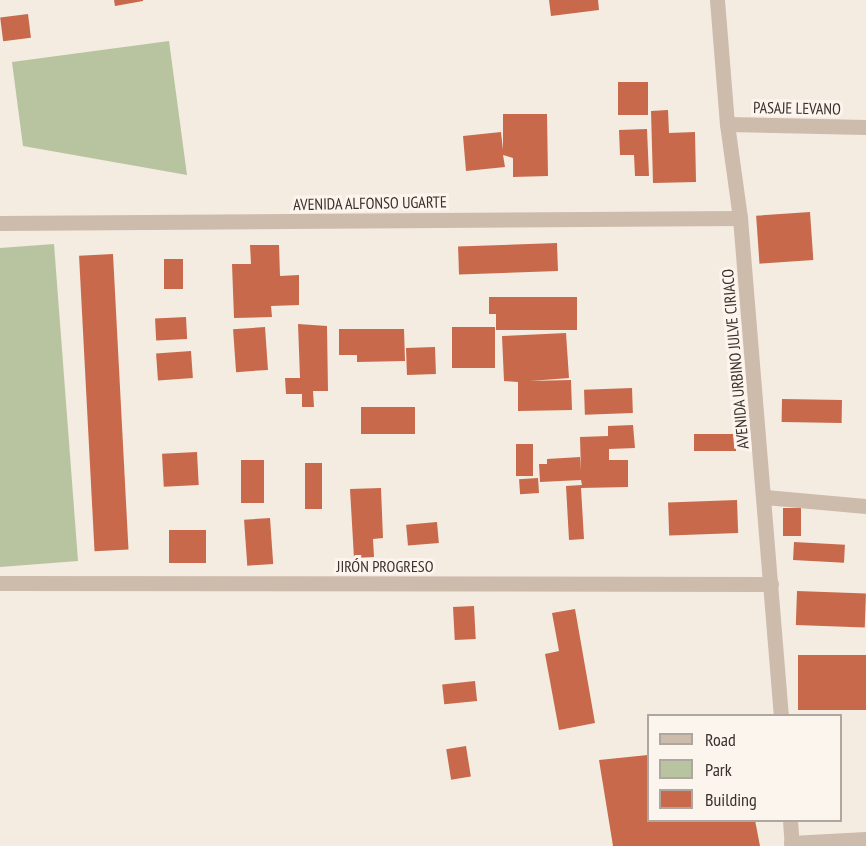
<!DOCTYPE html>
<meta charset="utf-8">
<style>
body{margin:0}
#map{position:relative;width:866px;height:846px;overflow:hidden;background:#f4ebe1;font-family:"PT Sans Narrow",sans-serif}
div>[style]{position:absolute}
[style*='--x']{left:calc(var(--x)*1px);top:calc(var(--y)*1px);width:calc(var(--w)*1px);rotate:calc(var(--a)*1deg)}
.green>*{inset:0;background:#b8c4a0}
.building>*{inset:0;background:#c8694b;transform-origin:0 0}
.street>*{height:15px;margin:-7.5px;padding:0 7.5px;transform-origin:7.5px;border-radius:7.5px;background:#cdbbac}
span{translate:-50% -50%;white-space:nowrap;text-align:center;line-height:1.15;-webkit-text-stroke:6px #fbf5ee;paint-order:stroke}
.street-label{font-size:16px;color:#3b302b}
.legend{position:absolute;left:647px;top:714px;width:195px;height:108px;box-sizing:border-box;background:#fbf5ee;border:2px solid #aea6a0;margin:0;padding:8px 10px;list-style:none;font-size:18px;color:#3b302b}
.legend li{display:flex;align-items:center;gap:12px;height:30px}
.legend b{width:30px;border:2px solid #aea6a0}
</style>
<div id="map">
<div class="green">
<div style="clip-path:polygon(169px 41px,187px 175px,23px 146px,12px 62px)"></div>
<div style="clip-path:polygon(54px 244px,78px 561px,0 567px,0 248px)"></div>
</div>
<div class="building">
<div style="clip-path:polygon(114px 0,143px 0,143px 1px,115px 6px)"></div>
<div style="clip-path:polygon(549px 0,598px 0,599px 10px,551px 16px)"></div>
<div style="left:28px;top:14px;width:24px;height:28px;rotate:83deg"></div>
<div style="left:618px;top:82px;width:30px;height:33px"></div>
<div style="clip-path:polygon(668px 110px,669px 133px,695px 132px,696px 182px,653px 183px,651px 111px)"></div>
<div style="clip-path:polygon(503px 114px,547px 114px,548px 176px,513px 177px,513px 158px,503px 155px,505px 167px,466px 171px,463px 136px,501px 132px,503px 150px)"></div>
<div style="clip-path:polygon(647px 129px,649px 176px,635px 176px,634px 155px,620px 155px,619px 130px)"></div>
<div style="left:810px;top:212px;width:48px;height:54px;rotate:86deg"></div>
<div style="left:557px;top:243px;width:28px;height:99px;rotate:88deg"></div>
<div style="clip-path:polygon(250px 245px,279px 245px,280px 276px,299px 275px,299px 305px,271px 306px,272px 317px,234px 318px,232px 264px,251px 264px)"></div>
<div style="left:113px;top:254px;width:296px;height:34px;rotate:87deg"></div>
<div style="left:164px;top:259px;width:19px;height:30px"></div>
<div style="clip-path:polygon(489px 297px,577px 297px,577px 330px,496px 330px,496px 314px,489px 314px)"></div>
<div style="left:186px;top:317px;width:22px;height:31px;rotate:87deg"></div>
<div style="clip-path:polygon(298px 324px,327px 326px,328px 391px,313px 391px,314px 407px,302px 407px,302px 394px,286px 394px,285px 378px,300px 378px)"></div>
<div style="left:265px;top:327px;width:43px;height:32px;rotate:86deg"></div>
<div style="left:452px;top:327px;width:43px;height:41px"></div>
<div style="clip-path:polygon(339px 329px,404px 329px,405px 361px,357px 362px,357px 355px,339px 355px)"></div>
<div style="clip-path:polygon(566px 333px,569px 378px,530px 381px,571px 380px,572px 410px,518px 411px,518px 382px,504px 381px,502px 336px)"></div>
<div style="left:435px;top:347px;width:27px;height:29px;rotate:88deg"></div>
<div style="left:191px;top:351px;width:27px;height:35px;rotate:86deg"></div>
<div style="left:632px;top:388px;width:25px;height:48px;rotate:88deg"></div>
<div style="left:782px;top:399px;width:60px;height:23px;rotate:1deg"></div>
<div style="left:415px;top:407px;width:27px;height:54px;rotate:90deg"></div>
<div style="clip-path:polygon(633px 425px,635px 448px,609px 449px,609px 460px,628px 460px,628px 487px,581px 488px,584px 539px,569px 540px,566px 486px,582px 485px,581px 480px,540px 482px,539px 464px,547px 464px,547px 459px,580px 457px,581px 471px,580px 437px,608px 436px,608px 426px)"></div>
<div style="left:736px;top:434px;width:17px;height:42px;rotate:90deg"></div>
<div style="left:516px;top:444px;width:17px;height:32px"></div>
<div style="left:197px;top:452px;width:33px;height:35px;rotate:87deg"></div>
<div style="left:241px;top:460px;width:23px;height:43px"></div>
<div style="left:305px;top:463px;width:17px;height:46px"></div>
<div style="left:538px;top:478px;width:15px;height:19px;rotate:86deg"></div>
<div style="clip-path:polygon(381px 488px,383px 538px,373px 539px,374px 557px,354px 558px,350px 489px)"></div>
<div style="left:737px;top:500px;width:33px;height:69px;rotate:88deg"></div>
<div style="left:783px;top:508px;width:18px;height:28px"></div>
<div style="left:270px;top:518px;width:46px;height:26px;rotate:86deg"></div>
<div style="left:437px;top:522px;width:21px;height:31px;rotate:85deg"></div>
<div style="left:169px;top:530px;width:37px;height:33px"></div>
<div style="left:794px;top:542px;width:51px;height:18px;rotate:3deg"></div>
<div style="left:797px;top:591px;width:69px;height:34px;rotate:2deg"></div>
<div style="left:474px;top:606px;width:33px;height:21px;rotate:87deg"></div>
<div style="clip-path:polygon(575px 609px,595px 723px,559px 730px,545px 654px,559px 651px,552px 613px)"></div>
<div style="left:866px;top:655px;width:55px;height:68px;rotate:90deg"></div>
<div style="left:475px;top:681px;width:20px;height:33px;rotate:84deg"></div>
<div style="left:466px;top:746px;width:31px;height:20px;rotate:81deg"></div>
<div style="clip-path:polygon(648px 755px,648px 820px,755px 820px,760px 846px,613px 846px,599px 760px)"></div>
</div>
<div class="street">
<div style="--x:717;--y:0;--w:124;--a:85.4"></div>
<div style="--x:727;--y:124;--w:95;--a:82.1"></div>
<div style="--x:740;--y:218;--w:500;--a:85.3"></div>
<div style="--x:727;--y:124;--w:139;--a:1.2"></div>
<div style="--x:0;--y:223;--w:740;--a:-0.39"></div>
<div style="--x:765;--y:497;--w:101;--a:5.1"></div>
<div style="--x:0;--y:583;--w:771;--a:0.07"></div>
<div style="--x:790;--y:820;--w:26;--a:86"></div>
<div style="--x:791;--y:843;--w:75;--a:-3.1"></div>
</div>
<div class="street-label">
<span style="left:797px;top:108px;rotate:1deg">PASAJE LEVANO</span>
<span style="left:370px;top:203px;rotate:-1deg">AVENIDA ALFONSO UGARTE</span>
<span style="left:735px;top:359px;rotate:-95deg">AVENIDA URBINO JULVE CIRIACO</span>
<span style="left:385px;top:566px">JIRÓN PROGRESO</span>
</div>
<ul class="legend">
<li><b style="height:8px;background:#cdbbac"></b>Road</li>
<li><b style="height:16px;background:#b8c4a0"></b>Park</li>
<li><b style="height:16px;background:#c8694b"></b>Building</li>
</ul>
</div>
